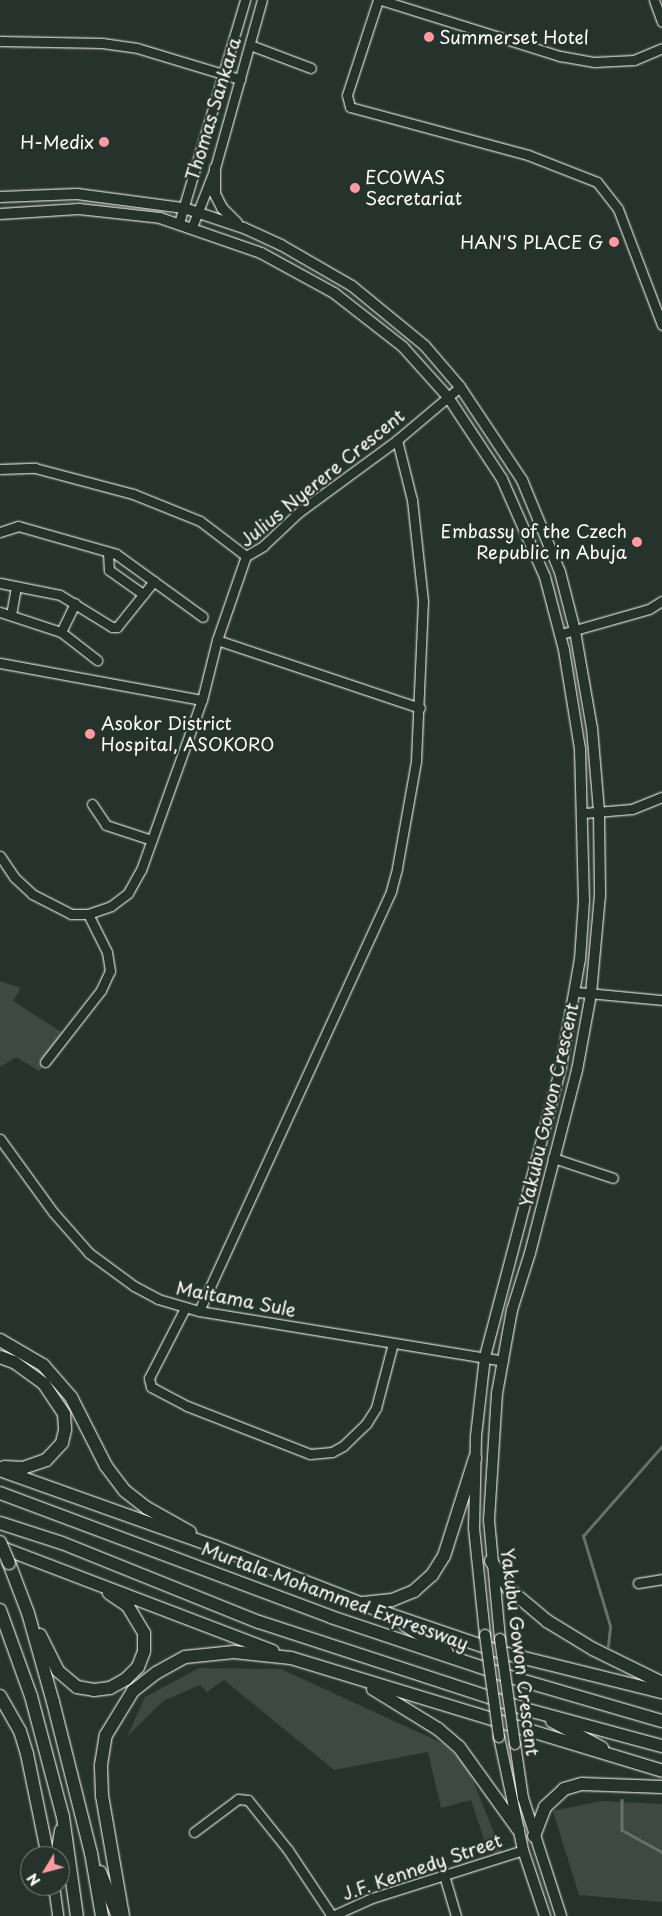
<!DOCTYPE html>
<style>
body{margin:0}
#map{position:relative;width:662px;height:1916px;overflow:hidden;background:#26332d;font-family:"Playpen Sans",sans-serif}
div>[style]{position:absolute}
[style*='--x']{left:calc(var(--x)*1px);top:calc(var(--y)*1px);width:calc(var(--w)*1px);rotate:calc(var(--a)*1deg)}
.green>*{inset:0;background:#3e4944}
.stream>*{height:2.5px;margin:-1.25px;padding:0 1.25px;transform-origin:1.25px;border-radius:1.25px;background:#67706c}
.roads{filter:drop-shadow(0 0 1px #fff) drop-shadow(0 0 1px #fff)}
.minor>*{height:9px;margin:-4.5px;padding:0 4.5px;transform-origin:4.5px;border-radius:4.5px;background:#26332d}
.major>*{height:10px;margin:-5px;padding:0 5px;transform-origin:5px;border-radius:5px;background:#26332d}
.highway>*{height:12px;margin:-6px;padding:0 6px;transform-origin:6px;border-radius:6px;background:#26332d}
.bridges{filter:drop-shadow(0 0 1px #fff) drop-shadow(0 0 1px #fff)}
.major-bridge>*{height:10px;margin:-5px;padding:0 5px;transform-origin:5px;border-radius:5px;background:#26332d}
.highway-bridge>*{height:12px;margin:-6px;padding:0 6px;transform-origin:6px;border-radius:6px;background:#26332d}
.dots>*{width:14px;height:14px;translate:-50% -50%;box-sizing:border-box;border:2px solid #26332d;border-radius:50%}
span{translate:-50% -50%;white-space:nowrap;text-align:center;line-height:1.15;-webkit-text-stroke:4.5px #26332d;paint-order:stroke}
.poi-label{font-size:18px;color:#fff}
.left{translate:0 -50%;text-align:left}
.right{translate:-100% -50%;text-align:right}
.street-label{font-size:18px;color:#fff}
.north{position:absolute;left:20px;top:1846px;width:50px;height:50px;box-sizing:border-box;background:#26332d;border:1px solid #7d8581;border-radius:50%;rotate:233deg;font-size:14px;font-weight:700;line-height:20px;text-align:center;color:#fff}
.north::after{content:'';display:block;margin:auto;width:18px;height:22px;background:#ff9aa2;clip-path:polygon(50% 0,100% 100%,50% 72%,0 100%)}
</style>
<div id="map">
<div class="green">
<div style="clip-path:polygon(0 981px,21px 988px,13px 1001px,71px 1038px,39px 1071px,16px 1057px,0 1067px)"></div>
<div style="clip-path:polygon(199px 1668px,281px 1669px,444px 1744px,467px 1766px,506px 1862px,487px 1848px,471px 1800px,441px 1808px,428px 1752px,334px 1770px,224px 1680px,207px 1692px,200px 1685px,163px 1701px,127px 1737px,145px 1697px)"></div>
<div style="clip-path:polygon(601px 1801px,662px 1804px,662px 1902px,579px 1895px,553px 1811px)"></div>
</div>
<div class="stream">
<div style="--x:608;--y:1646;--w:20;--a:-84"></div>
<div style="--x:610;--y:1626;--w:94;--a:-106.7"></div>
<div style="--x:583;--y:1536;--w:120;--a:-48.7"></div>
<div style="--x:622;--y:1800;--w:30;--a:90"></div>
<div style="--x:622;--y:1830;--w:46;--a:28.8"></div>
</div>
<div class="roads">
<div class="minor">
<div style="--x:378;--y:0;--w:100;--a:108.1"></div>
<div style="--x:347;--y:95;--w:12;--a:76"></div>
<div style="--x:350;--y:107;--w:184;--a:15.1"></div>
<div style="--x:528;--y:155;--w:74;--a:21.4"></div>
<div style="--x:597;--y:182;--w:34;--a:52"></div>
<div style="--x:618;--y:209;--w:124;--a:69.2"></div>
<div style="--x:381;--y:0;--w:188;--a:17.4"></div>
<div style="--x:560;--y:56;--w:35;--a:10"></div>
<div style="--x:594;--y:62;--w:40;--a:-2.9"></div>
<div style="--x:634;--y:60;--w:30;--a:-23"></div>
<div style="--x:654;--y:0;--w:23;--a:70"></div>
<div style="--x:0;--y:41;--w:102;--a:1.1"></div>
<div style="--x:102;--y:43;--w:35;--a:8"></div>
<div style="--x:137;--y:48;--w:108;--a:16.8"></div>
<div style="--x:250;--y:45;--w:65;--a:20.7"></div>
<div style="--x:179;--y:223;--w:233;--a:-73.5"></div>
<div style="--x:192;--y:227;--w:63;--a:-68.7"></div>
<div style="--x:215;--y:168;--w:174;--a:-74.4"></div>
<div style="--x:0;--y:469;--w:35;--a:-2"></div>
<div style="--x:35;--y:468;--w:101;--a:14.9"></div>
<div style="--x:133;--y:494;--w:72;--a:21.9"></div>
<div style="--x:200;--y:521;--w:58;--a:37.3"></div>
<div style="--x:0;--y:532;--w:19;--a:-18"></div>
<div style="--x:18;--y:526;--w:102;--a:15.9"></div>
<div style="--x:116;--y:554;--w:107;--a:35.9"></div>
<div style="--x:108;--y:553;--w:17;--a:87"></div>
<div style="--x:109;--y:570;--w:42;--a:35.2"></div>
<div style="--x:0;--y:583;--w:61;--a:11.3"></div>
<div style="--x:60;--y:595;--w:61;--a:31.6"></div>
<div style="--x:112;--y:627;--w:5;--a:0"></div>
<div style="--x:117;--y:627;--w:59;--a:-51.2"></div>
<div style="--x:0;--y:612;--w:64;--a:18.2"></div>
<div style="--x:61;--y:632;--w:46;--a:37.9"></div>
<div style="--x:11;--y:615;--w:29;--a:-80"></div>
<div style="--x:61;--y:632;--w:32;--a:-64"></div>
<div style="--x:561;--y:634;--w:91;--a:-15.9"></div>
<div style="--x:649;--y:609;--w:15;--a:-32"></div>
<div style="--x:217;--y:640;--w:214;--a:18.5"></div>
<div style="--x:0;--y:663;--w:205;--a:10.4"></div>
<div style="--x:92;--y:804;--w:25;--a:56"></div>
<div style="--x:106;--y:825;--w:48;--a:18.1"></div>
<div style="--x:584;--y:813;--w:48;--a:-4.8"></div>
<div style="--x:632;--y:809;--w:32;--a:-22"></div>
<div style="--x:0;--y:856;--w:25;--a:56"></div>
<div style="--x:14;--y:877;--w:25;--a:43"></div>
<div style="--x:32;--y:894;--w:44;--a:27.1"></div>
<div style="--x:71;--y:914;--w:17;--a:0"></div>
<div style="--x:88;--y:914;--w:24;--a:-19"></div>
<div style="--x:111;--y:906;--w:21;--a:-37"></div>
<div style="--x:128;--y:893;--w:26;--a:-61"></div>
<div style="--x:141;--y:870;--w:181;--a:-70.3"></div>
<div style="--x:202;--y:700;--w:62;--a:-76"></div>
<div style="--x:217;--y:640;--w:89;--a:-71"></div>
<div style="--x:246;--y:556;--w:20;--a:-30"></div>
<div style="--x:263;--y:546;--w:50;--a:-43.4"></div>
<div style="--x:299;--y:512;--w:122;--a:-36.3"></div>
<div style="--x:397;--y:440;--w:82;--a:-40.1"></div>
<div style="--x:576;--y:992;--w:86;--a:5.3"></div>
<div style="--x:45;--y:1062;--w:91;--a:-52.1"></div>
<div style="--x:101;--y:990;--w:21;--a:-65"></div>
<div style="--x:110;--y:971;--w:19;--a:-99"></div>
<div style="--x:107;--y:952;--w:42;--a:-116.6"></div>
<div style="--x:0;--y:1139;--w:90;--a:54"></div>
<div style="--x:53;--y:1212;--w:55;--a:48.7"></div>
<div style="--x:89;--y:1253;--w:56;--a:36.3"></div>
<div style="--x:134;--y:1286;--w:27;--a:28"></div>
<div style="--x:158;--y:1299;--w:43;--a:16.3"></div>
<div style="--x:199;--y:1311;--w:308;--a:9.3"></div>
<div style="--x:553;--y:1158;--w:63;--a:18.4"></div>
<div style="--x:185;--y:1308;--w:79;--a:117.2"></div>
<div style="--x:149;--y:1378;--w:9;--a:77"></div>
<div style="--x:151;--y:1387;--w:41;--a:27.8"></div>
<div style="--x:187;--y:1406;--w:132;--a:21.3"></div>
<div style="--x:310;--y:1454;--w:22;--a:-5"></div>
<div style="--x:332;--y:1452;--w:13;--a:-29"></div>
<div style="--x:343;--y:1446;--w:32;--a:-44"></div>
<div style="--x:366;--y:1424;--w:19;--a:-58"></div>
<div style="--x:376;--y:1408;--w:67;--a:-75.3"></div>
<div style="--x:199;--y:1311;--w:462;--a:-65.4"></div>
<div style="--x:391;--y:891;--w:24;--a:-75"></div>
<div style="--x:397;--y:868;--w:109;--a:-79.9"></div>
<div style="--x:416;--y:761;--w:160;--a:-87.5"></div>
<div style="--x:423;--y:601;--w:102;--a:-96.2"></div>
<div style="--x:412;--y:500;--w:62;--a:-104"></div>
<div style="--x:638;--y:1583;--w:24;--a:-9"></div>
<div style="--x:194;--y:1832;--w:55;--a:-36.9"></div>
<div style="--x:238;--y:1799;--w:10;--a:6"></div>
<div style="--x:248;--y:1800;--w:64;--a:51.3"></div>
<div style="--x:288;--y:1850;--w:79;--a:56.3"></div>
<div style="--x:332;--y:1916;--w:44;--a:-24.2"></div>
<div style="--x:372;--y:1898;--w:158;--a:-17.6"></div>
<div style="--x:444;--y:1875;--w:43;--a:73.7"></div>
</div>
<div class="major">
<div style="--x:215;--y:168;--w:26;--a:90"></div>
<div style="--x:215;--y:194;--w:16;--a:63"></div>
<div style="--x:222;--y:208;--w:21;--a:45"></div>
<div style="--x:0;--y:197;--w:77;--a:-2.2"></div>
<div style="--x:77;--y:194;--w:108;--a:7.5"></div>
<div style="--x:184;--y:208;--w:63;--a:18.4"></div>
<div style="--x:244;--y:228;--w:41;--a:24.7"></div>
<div style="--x:281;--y:245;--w:82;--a:30"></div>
<div style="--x:352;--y:286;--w:94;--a:39.4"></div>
<div style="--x:425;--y:346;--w:54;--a:49.5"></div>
<div style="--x:460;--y:387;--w:112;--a:56.3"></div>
<div style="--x:522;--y:480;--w:100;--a:67.6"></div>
<div style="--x:560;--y:572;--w:61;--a:75.7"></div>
<div style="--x:575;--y:631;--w:98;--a:80.1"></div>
<div style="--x:592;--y:728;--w:84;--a:85.2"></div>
<div style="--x:599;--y:812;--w:83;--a:89.3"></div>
<div style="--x:600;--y:895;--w:99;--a:95.2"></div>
<div style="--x:591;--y:994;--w:77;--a:100.4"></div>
<div style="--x:577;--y:1070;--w:189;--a:104.4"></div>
<div style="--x:530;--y:1253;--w:60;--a:107.5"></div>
<div style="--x:512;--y:1310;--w:84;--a:100.2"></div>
<div style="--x:497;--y:1393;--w:127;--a:93.6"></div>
<div style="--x:489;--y:1520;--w:120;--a:84.7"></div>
<div style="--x:0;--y:214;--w:79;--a:-3.6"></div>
<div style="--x:79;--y:209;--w:81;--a:6.3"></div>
<div style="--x:160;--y:218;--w:107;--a:19.1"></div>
<div style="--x:261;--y:253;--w:83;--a:28.7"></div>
<div style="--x:334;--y:293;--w:88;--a:38"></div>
<div style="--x:403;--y:347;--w:67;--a:48"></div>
<div style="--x:448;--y:397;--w:98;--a:56.6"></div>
<div style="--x:502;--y:479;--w:107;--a:66.3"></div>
<div style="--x:545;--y:577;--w:75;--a:75.4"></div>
<div style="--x:564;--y:650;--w:100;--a:80.8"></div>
<div style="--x:580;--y:749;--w:152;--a:88.5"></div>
<div style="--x:584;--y:901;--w:58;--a:93.9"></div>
<div style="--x:580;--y:959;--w:110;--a:100"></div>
<div style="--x:561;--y:1067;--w:300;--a:104.7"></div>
<div style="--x:485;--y:1357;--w:80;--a:96.5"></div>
<div style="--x:476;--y:1436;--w:92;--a:91.2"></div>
<div style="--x:474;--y:1528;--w:108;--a:84.1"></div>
<div style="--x:499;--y:1737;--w:116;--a:78"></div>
<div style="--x:523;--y:1850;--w:70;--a:71.6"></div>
<div style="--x:515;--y:1744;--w:55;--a:81.6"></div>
<div style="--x:523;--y:1798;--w:124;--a:72.1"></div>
<div style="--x:54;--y:1886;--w:30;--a:82"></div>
</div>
<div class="highway">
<div style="--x:0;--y:1340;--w:50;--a:30.2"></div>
<div style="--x:43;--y:1365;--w:43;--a:48.8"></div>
<div style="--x:71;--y:1397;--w:77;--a:63.1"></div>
<div style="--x:106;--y:1466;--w:31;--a:53"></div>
<div style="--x:125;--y:1491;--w:28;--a:38"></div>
<div style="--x:147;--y:1508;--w:49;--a:29.2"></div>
<div style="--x:0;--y:1357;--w:15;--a:20"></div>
<div style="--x:14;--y:1362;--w:37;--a:36"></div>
<div style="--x:44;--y:1384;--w:36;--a:56"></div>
<div style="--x:64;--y:1414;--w:16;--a:86"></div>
<div style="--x:65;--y:1430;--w:13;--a:103"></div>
<div style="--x:62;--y:1443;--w:23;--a:133"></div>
<div style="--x:46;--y:1460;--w:24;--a:161"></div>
<div style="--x:23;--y:1468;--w:19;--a:-177"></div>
<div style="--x:0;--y:1470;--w:229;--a:19.6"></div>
<div style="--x:216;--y:1547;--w:185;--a:21.3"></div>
<div style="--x:388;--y:1614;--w:118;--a:18.7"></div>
<div style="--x:500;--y:1652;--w:167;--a:13.9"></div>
<div style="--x:0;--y:1493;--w:353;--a:20.5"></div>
<div style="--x:331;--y:1617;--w:186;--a:18.5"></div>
<div style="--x:507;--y:1676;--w:161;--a:16.2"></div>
<div style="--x:0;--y:1523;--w:65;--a:17.9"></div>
<div style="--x:62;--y:1543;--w:212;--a:21.9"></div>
<div style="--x:259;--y:1622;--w:287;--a:18.1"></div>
<div style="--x:532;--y:1711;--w:135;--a:15.1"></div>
<div style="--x:0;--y:1547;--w:292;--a:20.9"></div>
<div style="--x:491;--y:1561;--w:33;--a:57"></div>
<div style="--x:509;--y:1589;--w:50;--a:40.1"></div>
<div style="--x:547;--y:1621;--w:54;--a:31.3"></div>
<div style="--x:593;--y:1649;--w:77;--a:26.2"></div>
<div style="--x:9;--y:1563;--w:53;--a:69.2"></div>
<div style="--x:28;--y:1613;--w:92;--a:74.3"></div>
<div style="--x:53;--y:1702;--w:156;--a:75.9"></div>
<div style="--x:91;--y:1853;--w:64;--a:80.1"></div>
<div style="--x:363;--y:1603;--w:29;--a:-6"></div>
<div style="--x:392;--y:1600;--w:24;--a:-22"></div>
<div style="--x:414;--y:1591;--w:24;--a:-42"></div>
<div style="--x:432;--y:1575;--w:22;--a:-58"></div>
<div style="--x:444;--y:1556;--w:103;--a:-72.4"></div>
<div style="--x:0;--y:1610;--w:91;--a:70.2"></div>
<div style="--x:31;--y:1696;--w:125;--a:75.2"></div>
<div style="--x:63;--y:1817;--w:100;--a:82"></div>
<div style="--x:405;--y:1625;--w:49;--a:32.4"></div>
<div style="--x:40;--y:1635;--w:40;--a:63.4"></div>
<div style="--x:58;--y:1671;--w:25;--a:40"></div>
<div style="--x:77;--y:1687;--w:17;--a:10"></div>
<div style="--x:94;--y:1690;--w:16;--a:-7"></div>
<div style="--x:110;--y:1688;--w:18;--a:-29"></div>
<div style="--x:126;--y:1679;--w:17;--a:-45"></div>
<div style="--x:138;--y:1667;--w:17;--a:-69"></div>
<div style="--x:144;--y:1651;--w:18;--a:-90"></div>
<div style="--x:144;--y:1633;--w:31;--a:-121"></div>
<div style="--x:128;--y:1606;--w:23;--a:-146"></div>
<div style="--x:373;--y:1689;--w:76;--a:31.6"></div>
<div style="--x:438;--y:1729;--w:28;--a:41"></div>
<div style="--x:459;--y:1747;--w:101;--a:54.3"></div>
<div style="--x:0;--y:1696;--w:40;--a:60.3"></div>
<div style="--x:20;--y:1731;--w:24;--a:73"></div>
<div style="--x:27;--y:1754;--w:104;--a:78.4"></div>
<div style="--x:552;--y:1721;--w:57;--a:28.4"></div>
<div style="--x:534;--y:1836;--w:31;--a:-69"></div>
<div style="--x:545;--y:1807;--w:26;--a:-43"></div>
<div style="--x:564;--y:1789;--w:19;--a:-16"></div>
<div style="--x:582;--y:1784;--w:80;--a:2.1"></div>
<div style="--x:57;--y:1856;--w:26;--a:-81"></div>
<div style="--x:100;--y:1872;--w:45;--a:68"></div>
<div style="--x:123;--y:1916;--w:122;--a:-99.9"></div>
<div style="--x:102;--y:1796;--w:31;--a:-92"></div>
<div style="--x:101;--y:1765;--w:30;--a:-81"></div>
<div style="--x:106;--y:1735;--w:52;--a:-58.5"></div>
<div style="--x:133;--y:1691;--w:29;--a:-38"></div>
<div style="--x:156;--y:1673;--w:33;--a:-29"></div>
<div style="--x:185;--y:1657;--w:49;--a:-5.8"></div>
<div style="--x:234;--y:1652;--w:57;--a:6"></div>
<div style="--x:291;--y:1658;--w:388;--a:16.9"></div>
</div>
</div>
<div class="bridges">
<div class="major-bridge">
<div style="--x:485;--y:1635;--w:103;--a:82.2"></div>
<div style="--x:500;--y:1639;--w:106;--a:81.9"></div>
</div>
<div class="highway-bridge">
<div style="--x:0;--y:1542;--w:23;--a:67"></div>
</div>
</div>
<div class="dots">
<div style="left:429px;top:37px;background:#ff9aa2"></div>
<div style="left:104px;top:142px;background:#ff9aa2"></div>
<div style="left:355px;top:188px;background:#ff9aa2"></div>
<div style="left:614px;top:242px;background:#ff9aa2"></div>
<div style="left:637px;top:542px;background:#ff9aa2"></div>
<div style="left:90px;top:734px;background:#ff9aa2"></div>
</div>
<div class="poi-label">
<span class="left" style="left:439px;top:37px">Summerset Hotel</span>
<span class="right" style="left:94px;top:142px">H-Medix</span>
<span class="left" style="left:365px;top:188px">ECOWAS<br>Secretariat</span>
<span class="right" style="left:604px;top:242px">HAN'S PLACE G</span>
<span class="right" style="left:627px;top:542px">Embassy of the Czech<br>Republic in Abuja</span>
<span class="left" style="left:101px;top:734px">Asokor District<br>Hospital, ASOKORO</span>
</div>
<div class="street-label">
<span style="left:213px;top:109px;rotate:-73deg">Thomas Sankara</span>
<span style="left:322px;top:478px;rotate:-39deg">Julius Nyerere Crescent</span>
<span style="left:549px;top:1105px;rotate:-77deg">Yakubu Gowon Crescent</span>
<span style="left:236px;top:1299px;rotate:11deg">Maitama Sule</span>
<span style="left:335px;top:1596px;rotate:20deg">Murtala Mohammed Expressway</span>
<span style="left:520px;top:1652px;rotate:83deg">Yakubu Gowon Crescent</span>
<span style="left:422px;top:1867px;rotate:-19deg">J.F. Kennedy Street</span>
</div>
<div class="north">N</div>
</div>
